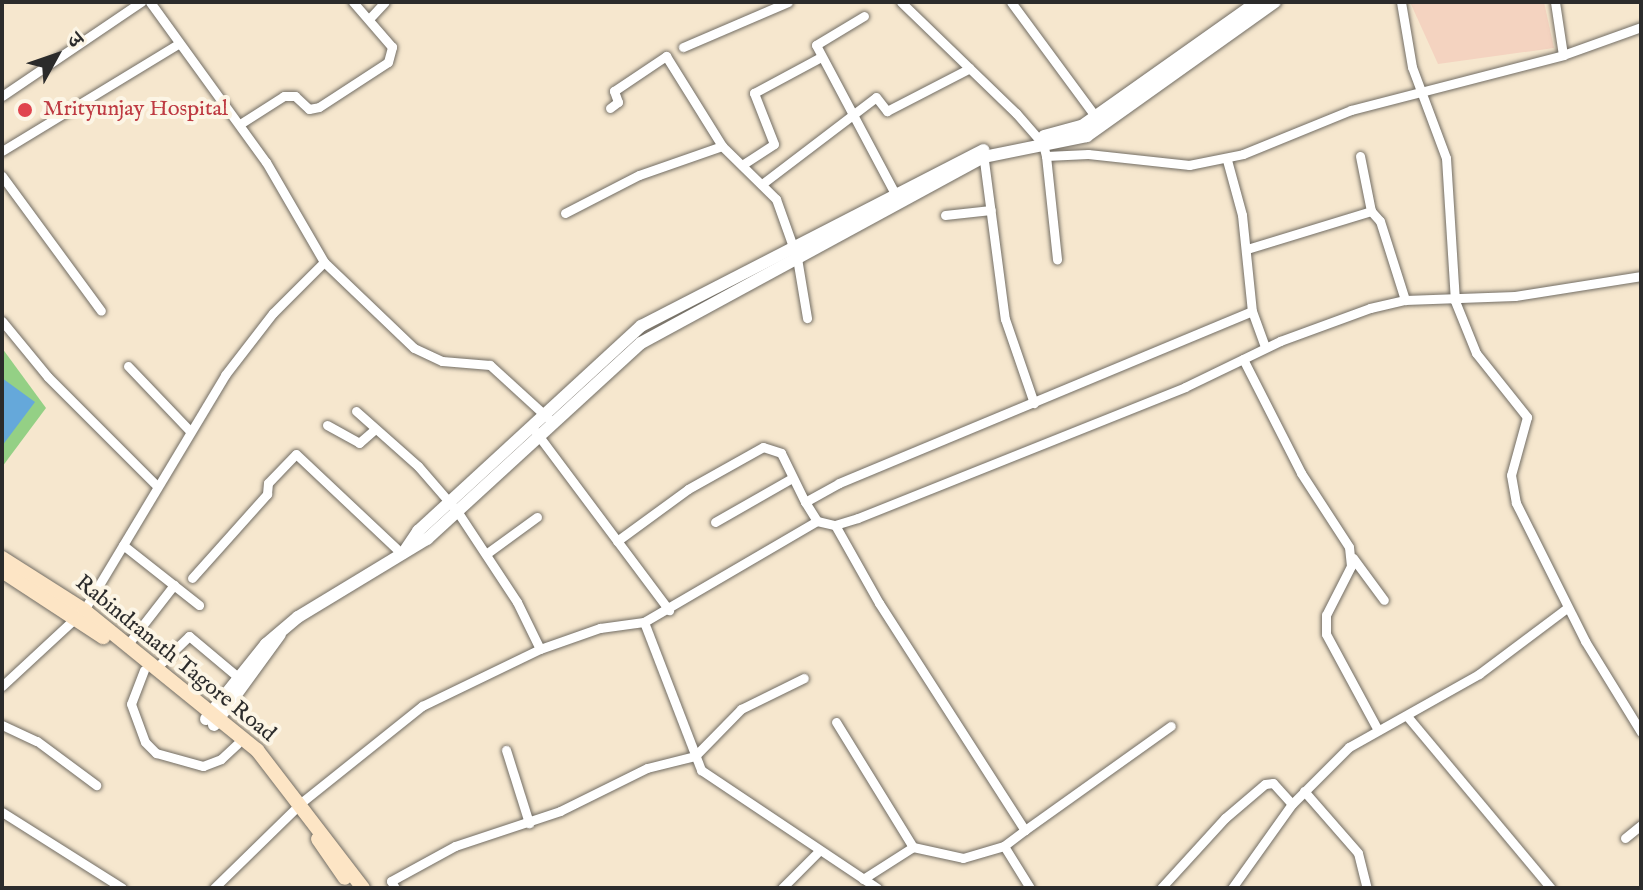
<!DOCTYPE html>
<meta charset="utf-8">
<style>
body{margin:0}
#map{position:relative;width:1643px;height:890px;overflow:hidden;background:#f6e7ce;font-family:"IM FELL English","Noto Serif Devanagari",serif}
div>[style]{position:absolute}
[style*='--x']{left:calc(var(--x)*1px);top:calc(var(--y)*1px);width:calc(var(--w)*1px);rotate:calc(var(--a)*1deg)}
.built>*{inset:0;background:#f4d3c0}
.green>*{inset:0;background:#94d085}
.water>*{inset:0;background:#65a8da}
.roads{filter:drop-shadow(0 0 2px #726d64) drop-shadow(0 0 2px #726d64)}
.minor>*{height:9px;margin:-4.5px;padding:0 4.5px;transform-origin:4.5px;border-radius:4.5px;background:#fff}
.tertiary>*{height:12px;margin:-6px;padding:0 6px;transform-origin:6px;border-radius:6px;background:#fff}
.secondary>*{height:14px;margin:-7px;padding:0 7px;transform-origin:7px;border-radius:7px;background:#fde5c5}
.dots>*{width:22px;height:22px;translate:-50% -50%;box-sizing:border-box;border:4px solid #fcf5e5;border-radius:50%}
span{translate:-50% -50%;white-space:nowrap;text-align:center;line-height:1.15;-webkit-text-stroke:8px #fcf5e5;paint-order:stroke}
.health-label{font-size:22px;color:#be3a42}
.left{translate:0 -50%;text-align:left}
.street-label{font-size:22px;color:#2b2b2b}
.frame{position:absolute;inset:0;border:4px solid #2b2b2b;pointer-events:none}
.north{position:absolute;left:16px;top:16px;width:80px;height:80px;-webkit-text-stroke:6px #fcf5e5;paint-order:stroke;rotate:50deg;font-size:22px;font-weight:700;line-height:32px;text-align:center;color:#2b2b2b}
.north::after{content:'';display:block;margin:auto;width:28px;height:36px;background:#2b2b2b;clip-path:polygon(50% 0,100% 100%,50% 72%,0 100%)}
</style>
<div id="map">
<div class="built">
<div style="clip-path:polygon(1410px 2px,1544px 2px,1554px 48px,1438px 64px)"></div>
</div>
<div class="green">
<div style="clip-path:polygon(2px 348px,46px 408px,2px 467px)"></div>
</div>
<div class="water">
<div style="clip-path:polygon(2px 378px,35px 402px,2px 446px)"></div>
</div>
<div class="roads">
<div class="minor">
<div style="--x:150;--y:2;--w:198;--a:54.1"></div>
<div style="--x:266;--y:162;--w:116;--a:59.9"></div>
<div style="--x:324;--y:262;--w:124;--a:43.7"></div>
<div style="--x:414;--y:348;--w:31;--a:25"></div>
<div style="--x:442;--y:361;--w:48;--a:4.8"></div>
<div style="--x:490;--y:365;--w:79;--a:42.4"></div>
<div style="--x:901;--y:2;--w:160;--a:44"></div>
<div style="--x:1016;--y:113;--w:41;--a:48.9"></div>
<div style="--x:1043;--y:144;--w:12;--a:76"></div>
<div style="--x:1046;--y:156;--w:42;--a:-2.7"></div>
<div style="--x:1088;--y:154;--w:102;--a:6.2"></div>
<div style="--x:1189;--y:165;--w:55;--a:-11.5"></div>
<div style="--x:1243;--y:154;--w:117;--a:-22.2"></div>
<div style="--x:1351;--y:110;--w:219;--a:-14.5"></div>
<div style="--x:1563;--y:55;--w:54;--a:-98.6"></div>
<div style="--x:1011;--y:2;--w:142;--a:53.6"></div>
<div style="--x:1401;--y:2;--w:66;--a:80.4"></div>
<div style="--x:1412;--y:67;--w:97;--a:69.5"></div>
<div style="--x:1446;--y:158;--w:143;--a:86.4"></div>
<div style="--x:1455;--y:301;--w:56;--a:68"></div>
<div style="--x:1476;--y:353;--w:82;--a:51.4"></div>
<div style="--x:1527;--y:417;--w:60;--a:105.4"></div>
<div style="--x:1511;--y:475;--w:28;--a:80"></div>
<div style="--x:1516;--y:503;--w:154;--a:63.4"></div>
<div style="--x:1585;--y:641;--w:107;--a:58.4"></div>
<div style="--x:864;--y:16;--w:56;--a:148.9"></div>
<div style="--x:816;--y:45;--w:166;--a:62"></div>
<div style="--x:369;--y:19;--w:23;--a:-47"></div>
<div style="--x:683;--y:47;--w:114;--a:-23.2"></div>
<div style="--x:1563;--y:55;--w:83;--a:-19.7"></div>
<div style="--x:2;--y:96;--w:168;--a:-34.1"></div>
<div style="--x:610;--y:108;--w:10;--a:-37"></div>
<div style="--x:618;--y:102;--w:12;--a:-110"></div>
<div style="--x:614;--y:91;--w:63;--a:-33.9"></div>
<div style="--x:666;--y:56;--w:106;--a:58.1"></div>
<div style="--x:722;--y:146;--w:76;--a:44.5"></div>
<div style="--x:776;--y:199;--w:63;--a:70.4"></div>
<div style="--x:797;--y:258;--w:61;--a:80.5"></div>
<div style="--x:240;--y:124;--w:52;--a:-32.5"></div>
<div style="--x:284;--y:96;--w:11;--a:0"></div>
<div style="--x:295;--y:96;--w:19;--a:43"></div>
<div style="--x:309;--y:109;--w:10;--a:-11"></div>
<div style="--x:319;--y:107;--w:82;--a:-33.1"></div>
<div style="--x:388;--y:62;--w:16;--a:-75"></div>
<div style="--x:392;--y:47;--w:60;--a:-130.9"></div>
<div style="--x:2;--y:151;--w:206;--a:-31.3"></div>
<div style="--x:983;--y:153;--w:167;--a:82.5"></div>
<div style="--x:1005;--y:319;--w:89;--a:71"></div>
<div style="--x:1046;--y:156;--w:104;--a:83.9"></div>
<div style="--x:1360;--y:156;--w:56;--a:78.7"></div>
<div style="--x:1227;--y:160;--w:57;--a:74.7"></div>
<div style="--x:1242;--y:215;--w:97;--a:84.1"></div>
<div style="--x:1252;--y:311;--w:38;--a:70"></div>
<div style="--x:742;--y:165;--w:38;--a:-33"></div>
<div style="--x:774;--y:144;--w:55;--a:-111.4"></div>
<div style="--x:754;--y:93;--w:76;--a:-28.2"></div>
<div style="--x:2;--y:176;--w:167;--a:53.7"></div>
<div style="--x:762;--y:184;--w:143;--a:-37.3"></div>
<div style="--x:876;--y:97;--w:18;--a:52"></div>
<div style="--x:887;--y:111;--w:93;--a:-27.4"></div>
<div style="--x:565;--y:213;--w:83;--a:-27.2"></div>
<div style="--x:639;--y:175;--w:88;--a:-19.3"></div>
<div style="--x:945;--y:215;--w:46;--a:-6.2"></div>
<div style="--x:1247;--y:249;--w:130;--a:-17"></div>
<div style="--x:1371;--y:211;--w:13;--a:48"></div>
<div style="--x:1380;--y:221;--w:83;--a:72.4"></div>
<div style="--x:2;--y:321;--w:72;--a:50.6"></div>
<div style="--x:48;--y:377;--w:154;--a:45"></div>
<div style="--x:1243;--y:359;--w:128;--a:63"></div>
<div style="--x:1301;--y:473;--w:88;--a:57"></div>
<div style="--x:1349;--y:547;--w:19;--a:84"></div>
<div style="--x:1351;--y:566;--w:55;--a:117"></div>
<div style="--x:1326;--y:615;--w:19;--a:90"></div>
<div style="--x:1326;--y:634;--w:109;--a:61.6"></div>
<div style="--x:128;--y:366;--w:88;--a:46.4"></div>
<div style="--x:356;--y:411;--w:83;--a:41.6"></div>
<div style="--x:418;--y:466;--w:60;--a:49.1"></div>
<div style="--x:457;--y:511;--w:109;--a:56.6"></div>
<div style="--x:517;--y:602;--w:52;--a:63.9"></div>
<div style="--x:327;--y:425;--w:37;--a:29"></div>
<div style="--x:359;--y:443;--w:20;--a:-41"></div>
<div style="--x:535;--y:431;--w:224;--a:53.2"></div>
<div style="--x:817;--y:521;--w:22;--a:-122"></div>
<div style="--x:805;--y:502;--w:39;--a:-29"></div>
<div style="--x:839;--y:483;--w:447;--a:-22.6"></div>
<div style="--x:715;--y:522;--w:89;--a:-29.7"></div>
<div style="--x:835;--y:525;--w:90;--a:60.6"></div>
<div style="--x:879;--y:603;--w:270;--a:57.3"></div>
<div style="--x:1025;--y:830;--w:26;--a:143"></div>
<div style="--x:1004;--y:846;--w:49;--a:58.2"></div>
<div style="--x:617;--y:541;--w:88;--a:-36.2"></div>
<div style="--x:688;--y:489;--w:86;--a:-29.2"></div>
<div style="--x:763;--y:447;--w:19;--a:18"></div>
<div style="--x:781;--y:453;--w:55;--a:63.9"></div>
<div style="--x:123;--y:545;--w:97;--a:38.3"></div>
<div style="--x:486;--y:554;--w:63;--a:-36"></div>
<div style="--x:1353;--y:558;--w:52;--a:53.6"></div>
<div style="--x:192;--y:578;--w:113;--a:-48.2"></div>
<div style="--x:267;--y:494;--w:11;--a:-85"></div>
<div style="--x:268;--y:483;--w:40;--a:-46"></div>
<div style="--x:296;--y:454;--w:146;--a:43.3"></div>
<div style="--x:644;--y:622;--w:200;--a:-30.3"></div>
<div style="--x:817;--y:521;--w:18;--a:13"></div>
<div style="--x:835;--y:525;--w:24;--a:-17"></div>
<div style="--x:858;--y:518;--w:352;--a:-21.8"></div>
<div style="--x:1185;--y:387;--w:106;--a:-25.8"></div>
<div style="--x:1280;--y:341;--w:96;--a:-20.1"></div>
<div style="--x:1370;--y:308;--w:36;--a:-13"></div>
<div style="--x:1405;--y:300;--w:110;--a:-2.1"></div>
<div style="--x:1515;--y:296;--w:128;--a:-9"></div>
<div style="--x:128;--y:644;--w:75;--a:-52.1"></div>
<div style="--x:156;--y:668;--w:46;--a:-44.1"></div>
<div style="--x:189;--y:636;--w:65;--a:40"></div>
<div style="--x:144;--y:670;--w:36;--a:111"></div>
<div style="--x:131;--y:704;--w:40;--a:69.8"></div>
<div style="--x:145;--y:742;--w:16;--a:45"></div>
<div style="--x:156;--y:753;--w:49;--a:15.5"></div>
<div style="--x:203;--y:766;--w:19;--a:-21"></div>
<div style="--x:221;--y:759;--w:22;--a:-43"></div>
<div style="--x:2;--y:686;--w:112;--a:-42.8"></div>
<div style="--x:84;--y:610;--w:274;--a:-59"></div>
<div style="--x:225;--y:375;--w:78;--a:-52.3"></div>
<div style="--x:273;--y:313;--w:72;--a:-45"></div>
<div style="--x:1407;--y:716;--w:224;--a:50.1"></div>
<div style="--x:836;--y:722;--w:147;--a:58.4"></div>
<div style="--x:2;--y:725;--w:38;--a:25"></div>
<div style="--x:37;--y:741;--w:74;--a:36.7"></div>
<div style="--x:506;--y:750;--w:77;--a:72.5"></div>
<div style="--x:1304;--y:791;--w:82;--a:48.9"></div>
<div style="--x:1358;--y:853;--w:36;--a:76"></div>
<div style="--x:2;--y:812;--w:142;--a:32.3"></div>
<div style="--x:1025;--y:830;--w:179;--a:-35.5"></div>
<div style="--x:1625;--y:838;--w:21;--a:-39"></div>
<div style="--x:863;--y:879;--w:59;--a:-32.6"></div>
<div style="--x:913;--y:847;--w:51;--a:12.4"></div>
<div style="--x:963;--y:858;--w:43;--a:-16.3"></div>
<div style="--x:214;--y:888;--w:123;--a:-44.3"></div>
<div style="--x:302;--y:802;--w:154;--a:-38.7"></div>
<div style="--x:422;--y:706;--w:131;--a:-25.8"></div>
<div style="--x:540;--y:649;--w:64;--a:-19.3"></div>
<div style="--x:600;--y:628;--w:44;--a:-7.8"></div>
<div style="--x:644;--y:622;--w:159;--a:68.9"></div>
<div style="--x:701;--y:770;--w:212;--a:33.8"></div>
<div style="--x:395;--y:888;--w:8;--a:-120"></div>
<div style="--x:391;--y:881;--w:73;--a:-28.7"></div>
<div style="--x:455;--y:846;--w:111;--a:-18.4"></div>
<div style="--x:560;--y:811;--w:97;--a:-26.3"></div>
<div style="--x:647;--y:768;--w:49;--a:-14"></div>
<div style="--x:695;--y:756;--w:66;--a:-45.6"></div>
<div style="--x:741;--y:709;--w:70;--a:-26.2"></div>
<div style="--x:782;--y:888;--w:51;--a:-45"></div>
<div style="--x:1161;--y:888;--w:95;--a:-47.6"></div>
<div style="--x:1225;--y:818;--w:52;--a:-40.4"></div>
<div style="--x:1265;--y:784;--w:8;--a:-7"></div>
<div style="--x:1273;--y:783;--w:28;--a:48"></div>
<div style="--x:1232;--y:888;--w:103;--a:-54.5"></div>
<div style="--x:1292;--y:804;--w:81;--a:-45"></div>
<div style="--x:1349;--y:747;--w:149;--a:-29.3"></div>
<div style="--x:1479;--y:674;--w:110;--a:-36.9"></div>
</div>
<div class="tertiary">
<div style="--x:1044;--y:136;--w:39;--a:-15"></div>
<div style="--x:1082;--y:126;--w:214;--a:-35.3"></div>
<div style="--x:406;--y:549;--w:22;--a:-56"></div>
<div style="--x:418;--y:531;--w:303;--a:-42.6"></div>
<div style="--x:641;--y:326;--w:385;--a:-27.2"></div>
<div style="--x:206;--y:719;--w:96;--a:-51.3"></div>
<div style="--x:266;--y:644;--w:42;--a:-40.2"></div>
<div style="--x:298;--y:617;--w:151;--a:-31.2"></div>
<div style="--x:427;--y:539;--w:290;--a:-42.5"></div>
<div style="--x:641;--y:343;--w:390;--a:-28.5"></div>
<div style="--x:984;--y:157;--w:105;--a:-11.5"></div>
<div style="--x:1087;--y:136;--w:231;--a:-35.5"></div>
<div style="--x:214;--y:725;--w:112;--a:-54"></div>
</div>
<div class="secondary">
<div style="--x:2;--y:558;--w:97;--a:32.4"></div>
<div style="--x:84;--y:610;--w:223;--a:39"></div>
<div style="--x:257;--y:750;--w:174;--a:52.5"></div>
<div style="--x:2;--y:571;--w:121;--a:33.2"></div>
<div style="--x:318;--y:839;--w:47;--a:55.3"></div>
</div>
</div>
<div class="dots">
<div style="left:25px;top:110px;background:#e0444e"></div>
</div>
<div class="health-label">
<span class="left" style="left:43px;top:110px">Mrityunjay Hospital</span>
</div>
<div class="street-label">
<span style="left:175px;top:659px;rotate:39deg">Rabindranath Tagore Road</span>
</div>
<div class="frame"></div>
<div class="north">उ</div>
</div>
